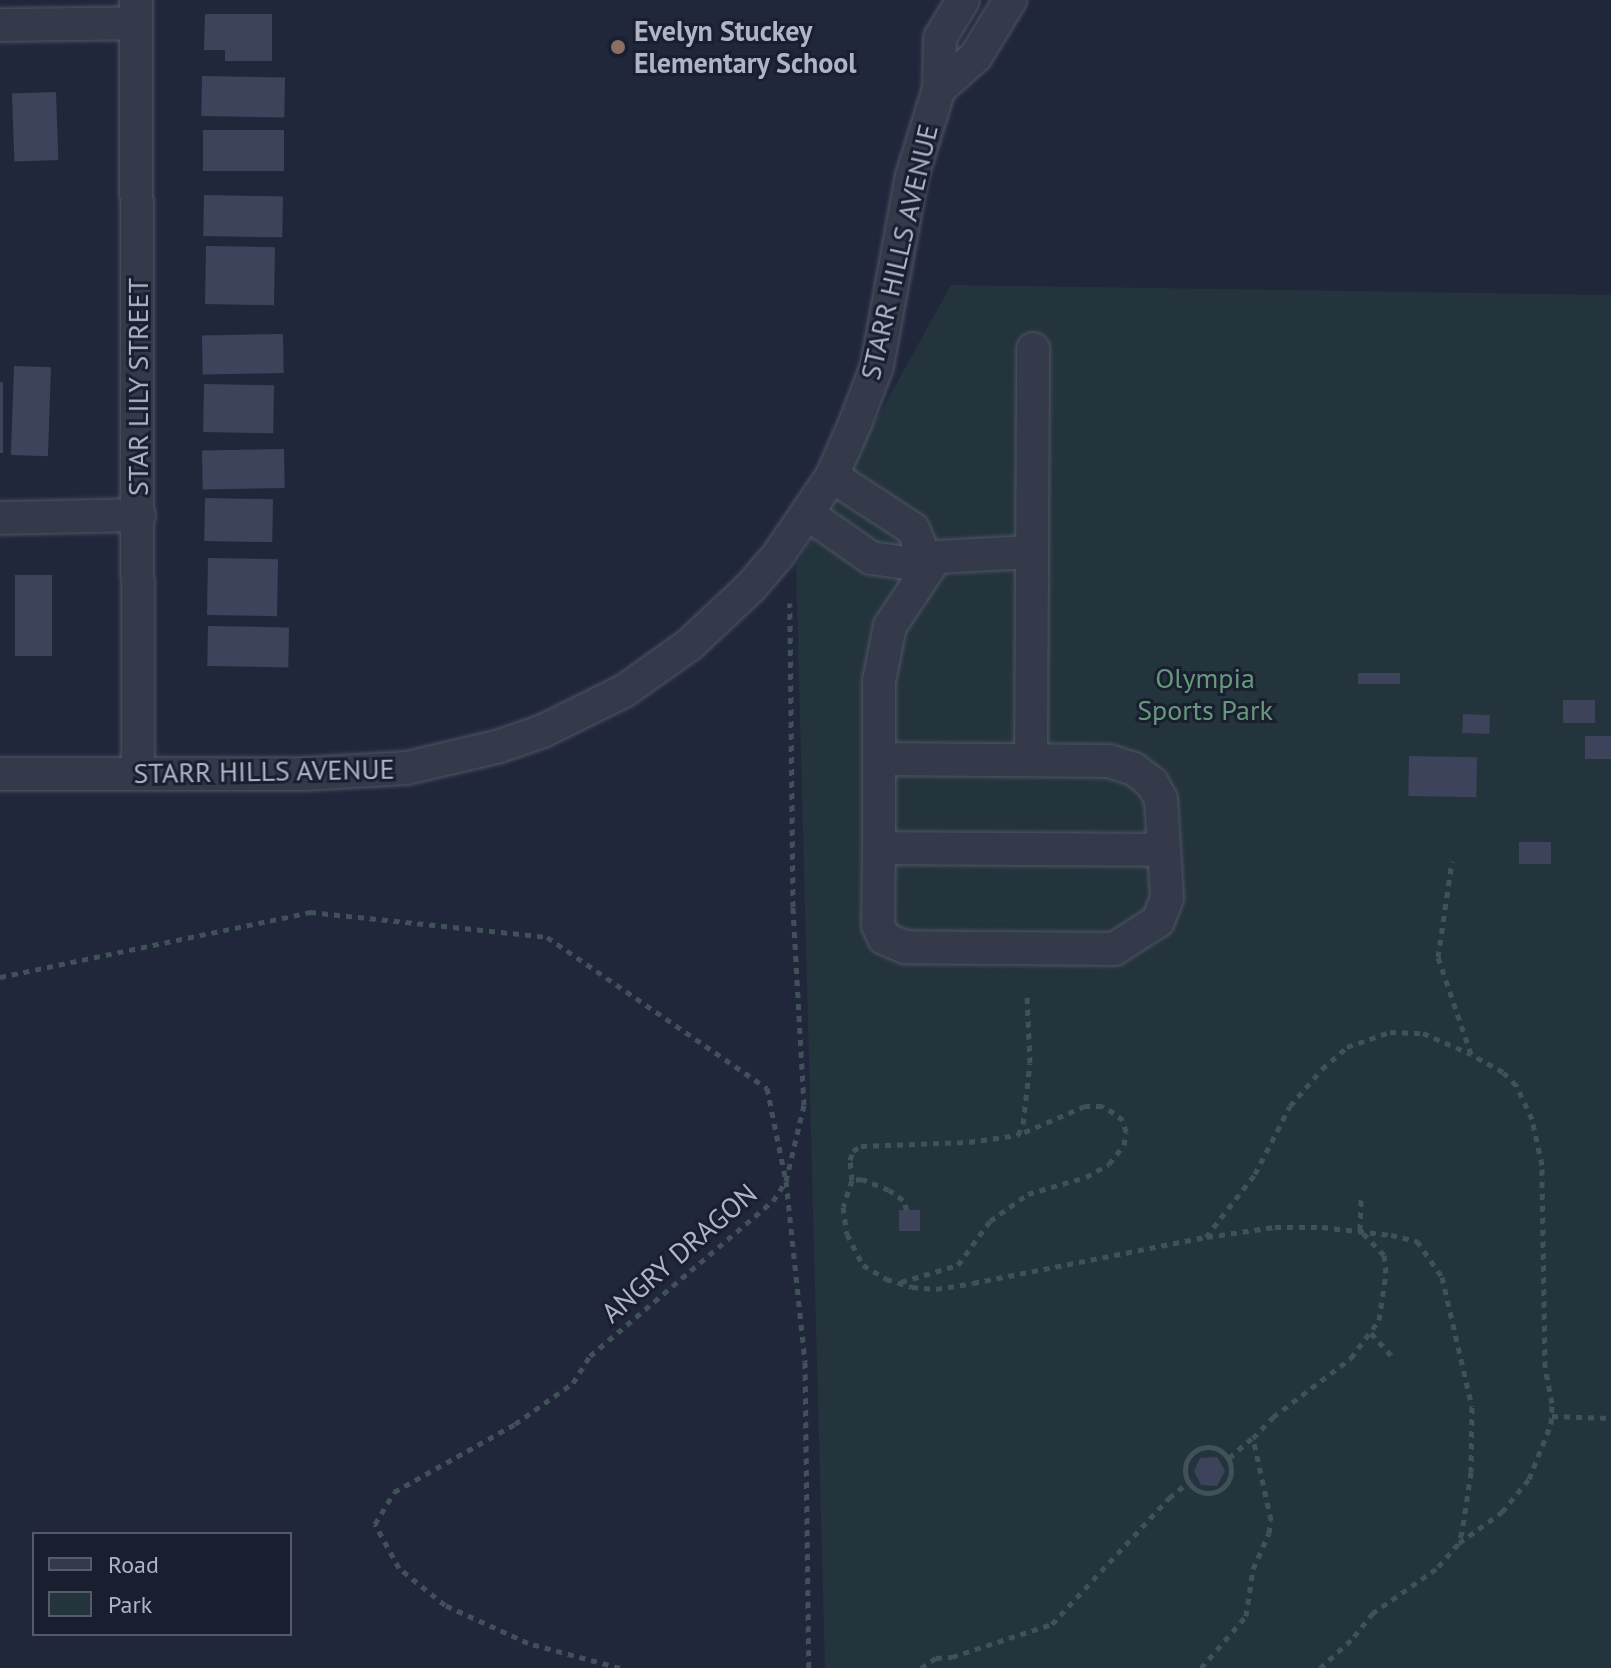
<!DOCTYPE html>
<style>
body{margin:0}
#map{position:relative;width:1611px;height:1668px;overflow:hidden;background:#21273b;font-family:"PT Sans",sans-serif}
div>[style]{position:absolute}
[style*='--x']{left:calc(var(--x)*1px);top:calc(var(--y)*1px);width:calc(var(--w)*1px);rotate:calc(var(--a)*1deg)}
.green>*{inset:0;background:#23343c}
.building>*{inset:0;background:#3d435b;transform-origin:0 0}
.path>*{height:5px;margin-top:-2.5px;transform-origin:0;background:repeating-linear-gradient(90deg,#415159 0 6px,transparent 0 12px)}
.path>.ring{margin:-2.5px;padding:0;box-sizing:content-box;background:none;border:5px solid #415159;border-radius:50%}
.roads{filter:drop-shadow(0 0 2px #505466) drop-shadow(0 0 2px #505466)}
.minor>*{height:32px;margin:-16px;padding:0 16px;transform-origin:16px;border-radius:16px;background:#353a4b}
.dots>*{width:22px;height:22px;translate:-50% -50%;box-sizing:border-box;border:4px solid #1a1f30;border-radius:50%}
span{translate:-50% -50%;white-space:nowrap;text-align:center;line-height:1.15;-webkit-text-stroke:6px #1a1f30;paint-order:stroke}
.poi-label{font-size:28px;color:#b0b4c7;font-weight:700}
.left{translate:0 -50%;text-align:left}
.street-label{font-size:28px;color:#b0b4c7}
.park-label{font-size:28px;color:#66997c}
.legend{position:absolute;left:32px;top:1532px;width:260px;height:104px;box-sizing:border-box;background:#1a1f30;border:2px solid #565b6c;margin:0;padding:10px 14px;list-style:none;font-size:24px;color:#b0b4c7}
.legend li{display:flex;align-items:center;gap:16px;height:40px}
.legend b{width:40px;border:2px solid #565b6c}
</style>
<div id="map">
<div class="green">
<div style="clip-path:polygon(951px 285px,1611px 295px,1611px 1668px,825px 1668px,796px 565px)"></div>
</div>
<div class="building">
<div style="clip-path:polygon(205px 14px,272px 14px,272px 61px,225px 61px,225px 50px,204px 50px)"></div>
<div style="left:202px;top:76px;width:83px;height:40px;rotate:1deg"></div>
<div style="left:56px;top:92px;width:68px;height:44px;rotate:88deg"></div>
<div style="left:203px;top:130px;width:81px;height:41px"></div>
<div style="left:204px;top:195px;width:79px;height:41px;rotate:1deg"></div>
<div style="left:206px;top:246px;width:69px;height:58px;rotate:1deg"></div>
<div style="left:283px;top:334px;width:39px;height:81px;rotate:89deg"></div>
<div style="left:14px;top:366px;width:37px;height:89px;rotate:2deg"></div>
<div style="left:0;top:382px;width:3px;height:71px"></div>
<div style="left:204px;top:384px;width:70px;height:48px;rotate:1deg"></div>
<div style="left:284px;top:449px;width:39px;height:82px;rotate:89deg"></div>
<div style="left:205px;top:498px;width:68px;height:43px;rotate:1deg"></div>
<div style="left:208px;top:558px;width:70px;height:57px;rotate:1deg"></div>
<div style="left:15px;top:575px;width:37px;height:81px"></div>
<div style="left:208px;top:626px;width:81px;height:40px;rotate:1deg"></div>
<div style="left:1358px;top:673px;width:42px;height:11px"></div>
<div style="left:1563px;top:700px;width:32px;height:23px"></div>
<div style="left:1463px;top:714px;width:27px;height:19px;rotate:2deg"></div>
<div style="left:1585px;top:736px;width:26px;height:23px"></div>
<div style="left:1409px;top:756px;width:68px;height:40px;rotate:1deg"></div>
<div style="left:1519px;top:842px;width:32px;height:22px"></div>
<div style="left:899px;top:1210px;width:21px;height:21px"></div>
<div style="clip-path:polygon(1217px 1457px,1225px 1471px,1217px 1486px,1201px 1485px,1194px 1471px,1200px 1458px)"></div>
</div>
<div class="path">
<div style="--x:0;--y:977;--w:317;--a:-11.8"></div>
<div style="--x:310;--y:912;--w:238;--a:6"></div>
<div style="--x:547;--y:937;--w:267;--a:34.5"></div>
<div style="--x:767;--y:1088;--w:95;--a:78.5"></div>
<div style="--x:786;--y:1181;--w:182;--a:84"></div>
<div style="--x:805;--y:1362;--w:306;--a:89.3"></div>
<div style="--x:852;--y:1180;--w:20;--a:-96"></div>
<div style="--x:850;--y:1160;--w:9;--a:-72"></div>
<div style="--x:853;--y:1151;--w:9;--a:-32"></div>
<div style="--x:861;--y:1146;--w:108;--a:-2.1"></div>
<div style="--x:969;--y:1142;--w:49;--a:-8.1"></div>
<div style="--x:1018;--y:1135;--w:12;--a:-66"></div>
<div style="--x:1023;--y:1124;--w:61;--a:-83.5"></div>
<div style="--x:1030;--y:1063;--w:69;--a:-92.5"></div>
<div style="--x:907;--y:1210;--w:11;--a:-112"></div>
<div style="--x:903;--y:1200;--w:17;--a:-144"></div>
<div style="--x:889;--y:1190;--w:29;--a:-158"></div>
<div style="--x:862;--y:1179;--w:10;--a:174"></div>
<div style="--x:852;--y:1180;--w:28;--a:108"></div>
<div style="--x:843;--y:1207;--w:27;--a:82"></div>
<div style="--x:847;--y:1234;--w:35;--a:63"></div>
<div style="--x:863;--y:1265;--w:27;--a:31"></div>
<div style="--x:886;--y:1279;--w:27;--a:17"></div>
<div style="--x:912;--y:1287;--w:24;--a:5"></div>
<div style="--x:936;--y:1289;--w:37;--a:-9"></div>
<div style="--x:973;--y:1283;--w:237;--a:-11.2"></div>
<div style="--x:1206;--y:1237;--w:80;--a:-52.1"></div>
<div style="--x:1255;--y:1174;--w:76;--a:-62.8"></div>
<div style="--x:1290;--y:1106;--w:49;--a:-49.1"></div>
<div style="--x:1322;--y:1069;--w:33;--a:-41"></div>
<div style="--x:1347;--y:1047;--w:46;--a:-19.2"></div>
<div style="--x:1390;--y:1032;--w:33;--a:2"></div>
<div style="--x:1423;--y:1033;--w:52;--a:23.6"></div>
<div style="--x:1471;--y:1054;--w:102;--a:-108.8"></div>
<div style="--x:1438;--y:957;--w:97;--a:-81.7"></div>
<div style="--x:1207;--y:1237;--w:69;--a:-8.4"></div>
<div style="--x:1275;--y:1227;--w:47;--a:0"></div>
<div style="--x:1322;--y:1227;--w:69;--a:6.6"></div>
<div style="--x:1391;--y:1235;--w:27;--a:13"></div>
<div style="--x:1417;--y:1241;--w:44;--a:55.2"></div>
<div style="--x:1442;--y:1277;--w:133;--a:77"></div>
<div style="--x:1472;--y:1407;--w:65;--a:90.9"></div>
<div style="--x:1471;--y:1472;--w:61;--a:98.5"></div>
<div style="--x:1462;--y:1532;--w:13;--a:108"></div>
<div style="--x:1458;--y:1544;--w:33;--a:131"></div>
<div style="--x:1436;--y:1569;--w:77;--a:145.1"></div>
<div style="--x:1373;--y:1613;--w:35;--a:129"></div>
<div style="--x:1351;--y:1640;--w:42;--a:137.9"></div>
<div style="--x:901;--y:1282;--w:59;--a:-16.6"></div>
<div style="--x:958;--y:1265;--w:54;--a:-54"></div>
<div style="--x:990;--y:1221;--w:47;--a:-35.4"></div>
<div style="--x:1028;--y:1194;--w:60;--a:-16.3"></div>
<div style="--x:1086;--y:1177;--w:26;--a:-29"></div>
<div style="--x:1109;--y:1164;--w:24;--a:-52"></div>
<div style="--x:1124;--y:1145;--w:13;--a:-81"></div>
<div style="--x:1126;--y:1132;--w:12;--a:-104"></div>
<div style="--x:1123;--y:1120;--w:11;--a:-142"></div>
<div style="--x:1114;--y:1113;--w:14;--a:-150"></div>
<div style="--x:1102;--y:1106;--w:17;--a:180"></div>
<div style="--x:1085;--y:1106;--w:73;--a:156.6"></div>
<div style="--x:1371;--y:1333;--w:36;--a:48"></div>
<div style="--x:1552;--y:1416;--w:59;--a:1.9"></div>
<div class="ring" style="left:1185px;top:1447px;width:41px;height:41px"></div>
<div style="--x:1229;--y:1458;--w:30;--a:-41"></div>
<div style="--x:1459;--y:1543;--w:53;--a:-35.8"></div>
<div style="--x:1502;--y:1512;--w:43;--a:-50.7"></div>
<div style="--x:1529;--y:1479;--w:59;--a:-68.2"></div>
<div style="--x:1551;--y:1424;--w:21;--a:-87"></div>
<div style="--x:1552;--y:1403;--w:37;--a:-101"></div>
<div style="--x:1545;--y:1367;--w:202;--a:-90.9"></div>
<div style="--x:1542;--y:1165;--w:47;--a:-102.3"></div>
<div style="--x:1532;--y:1119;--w:38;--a:-115"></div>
<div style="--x:1516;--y:1085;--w:18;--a:-135"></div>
<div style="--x:1503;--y:1072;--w:37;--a:-151"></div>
<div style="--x:620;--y:1668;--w:95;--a:-164.8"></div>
<div style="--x:528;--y:1643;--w:91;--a:-155.4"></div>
<div style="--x:445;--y:1605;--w:59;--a:-141.2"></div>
<div style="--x:399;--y:1568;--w:50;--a:-118.6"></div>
<div style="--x:375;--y:1524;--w:37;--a:-59"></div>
<div style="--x:394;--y:1492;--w:139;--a:-29.3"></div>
<div style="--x:515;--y:1424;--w:71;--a:-35.3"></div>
<div style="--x:573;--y:1383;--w:32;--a:-58"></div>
<div style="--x:590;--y:1356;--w:240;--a:-40.3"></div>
<div style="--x:773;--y:1201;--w:24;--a:-57"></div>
<div style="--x:786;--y:1181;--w:78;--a:-76.7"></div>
<div style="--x:804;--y:1105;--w:198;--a:-93.2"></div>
<div style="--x:793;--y:907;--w:304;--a:-90.6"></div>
<div style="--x:921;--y:1668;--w:18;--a:-34"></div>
<div style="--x:936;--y:1658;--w:16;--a:-4"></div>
<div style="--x:952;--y:1657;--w:105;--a:-18.3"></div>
<div style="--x:1052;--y:1624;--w:172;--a:-47.1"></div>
<div style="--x:1169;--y:1498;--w:26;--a:-39"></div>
<div style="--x:1201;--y:1668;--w:69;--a:-49.1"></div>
<div style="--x:1246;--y:1616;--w:48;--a:-81.5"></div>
<div style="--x:1253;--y:1569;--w:39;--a:-66"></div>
<div style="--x:1269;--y:1533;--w:13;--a:-81"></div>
<div style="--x:1271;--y:1520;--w:84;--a:-102.4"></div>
<div style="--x:1253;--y:1438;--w:29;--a:-46"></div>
<div style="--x:1273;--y:1417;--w:98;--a:-37.1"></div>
<div style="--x:1351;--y:1358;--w:47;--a:-53.6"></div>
<div style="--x:1379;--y:1320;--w:48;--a:-81.5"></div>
<div style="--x:1386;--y:1273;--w:18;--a:-96"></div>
<div style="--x:1384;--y:1255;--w:35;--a:-134"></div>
<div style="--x:1360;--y:1230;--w:35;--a:-88"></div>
</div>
<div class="roads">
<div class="minor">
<div style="--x:136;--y:0;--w:774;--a:89.85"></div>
<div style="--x:0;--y:25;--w:135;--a:-0.8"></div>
<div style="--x:939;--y:89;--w:50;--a:-41.7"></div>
<div style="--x:976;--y:56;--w:66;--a:-58.7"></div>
<div style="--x:832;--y:476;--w:97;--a:33.2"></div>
<div style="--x:913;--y:529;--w:40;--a:68"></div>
<div style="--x:808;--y:514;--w:77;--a:34.9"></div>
<div style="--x:871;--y:558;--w:58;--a:8"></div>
<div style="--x:0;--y:518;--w:139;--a:-1.2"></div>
<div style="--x:879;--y:759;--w:230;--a:0.5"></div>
<div style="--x:1109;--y:761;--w:26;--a:18"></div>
<div style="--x:1134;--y:769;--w:23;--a:38"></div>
<div style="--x:1152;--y:783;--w:18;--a:61"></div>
<div style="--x:1161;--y:799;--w:99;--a:86.5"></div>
<div style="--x:1167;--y:898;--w:25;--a:111"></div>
<div style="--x:1158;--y:921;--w:52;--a:147.5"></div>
<div style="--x:1114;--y:949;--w:209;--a:-179.5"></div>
<div style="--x:905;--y:947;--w:23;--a:-157"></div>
<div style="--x:884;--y:938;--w:14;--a:-115"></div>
<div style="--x:878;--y:925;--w:77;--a:-89.3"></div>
<div style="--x:879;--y:848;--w:167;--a:-90"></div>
<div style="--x:879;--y:681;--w:56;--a:-78.7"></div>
<div style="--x:890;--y:626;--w:83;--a:-56.3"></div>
<div style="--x:936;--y:557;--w:96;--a:-3"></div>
<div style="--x:1031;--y:760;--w:411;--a:-89.7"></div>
<div style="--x:0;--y:774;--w:304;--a:0"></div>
<div style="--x:304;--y:774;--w:103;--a:-3.3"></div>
<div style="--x:407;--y:768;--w:96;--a:-13.3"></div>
<div style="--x:500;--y:746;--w:46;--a:-19.2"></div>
<div style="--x:543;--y:731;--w:90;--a:-26.3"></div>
<div style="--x:624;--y:691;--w:80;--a:-35.3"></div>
<div style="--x:689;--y:645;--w:83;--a:-43.1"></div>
<div style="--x:750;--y:588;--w:45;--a:-49.5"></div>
<div style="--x:779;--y:554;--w:94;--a:-55.8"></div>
<div style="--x:832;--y:476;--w:60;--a:-66.4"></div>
<div style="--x:856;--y:421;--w:59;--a:-69.1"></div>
<div style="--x:877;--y:366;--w:193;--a:-79.6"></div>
<div style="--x:912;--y:176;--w:91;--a:-72.8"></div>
<div style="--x:939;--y:89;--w:51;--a:-88.9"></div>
<div style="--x:940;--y:38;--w:44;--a:-58.8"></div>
<div style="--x:879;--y:848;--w:285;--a:0.4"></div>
</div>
</div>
<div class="dots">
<div style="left:618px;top:47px;background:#8d6e63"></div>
</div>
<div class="poi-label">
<span class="left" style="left:634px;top:47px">Evelyn Stuckey<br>Elementary School</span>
</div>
<div class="street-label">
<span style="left:899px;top:252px;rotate:-77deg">STARR HILLS AVENUE</span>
<span style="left:138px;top:387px;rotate:-90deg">STAR LILY STREET</span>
<span style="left:264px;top:771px;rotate:-1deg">STARR HILLS AVENUE</span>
<span style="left:679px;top:1253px;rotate:-41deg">ANGRY DRAGON</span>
</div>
<div class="park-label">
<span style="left:1205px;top:694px">Olympia<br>Sports Park</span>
</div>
<ul class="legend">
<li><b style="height:10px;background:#353a4b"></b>Road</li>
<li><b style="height:22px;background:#23343c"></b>Park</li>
</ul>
</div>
